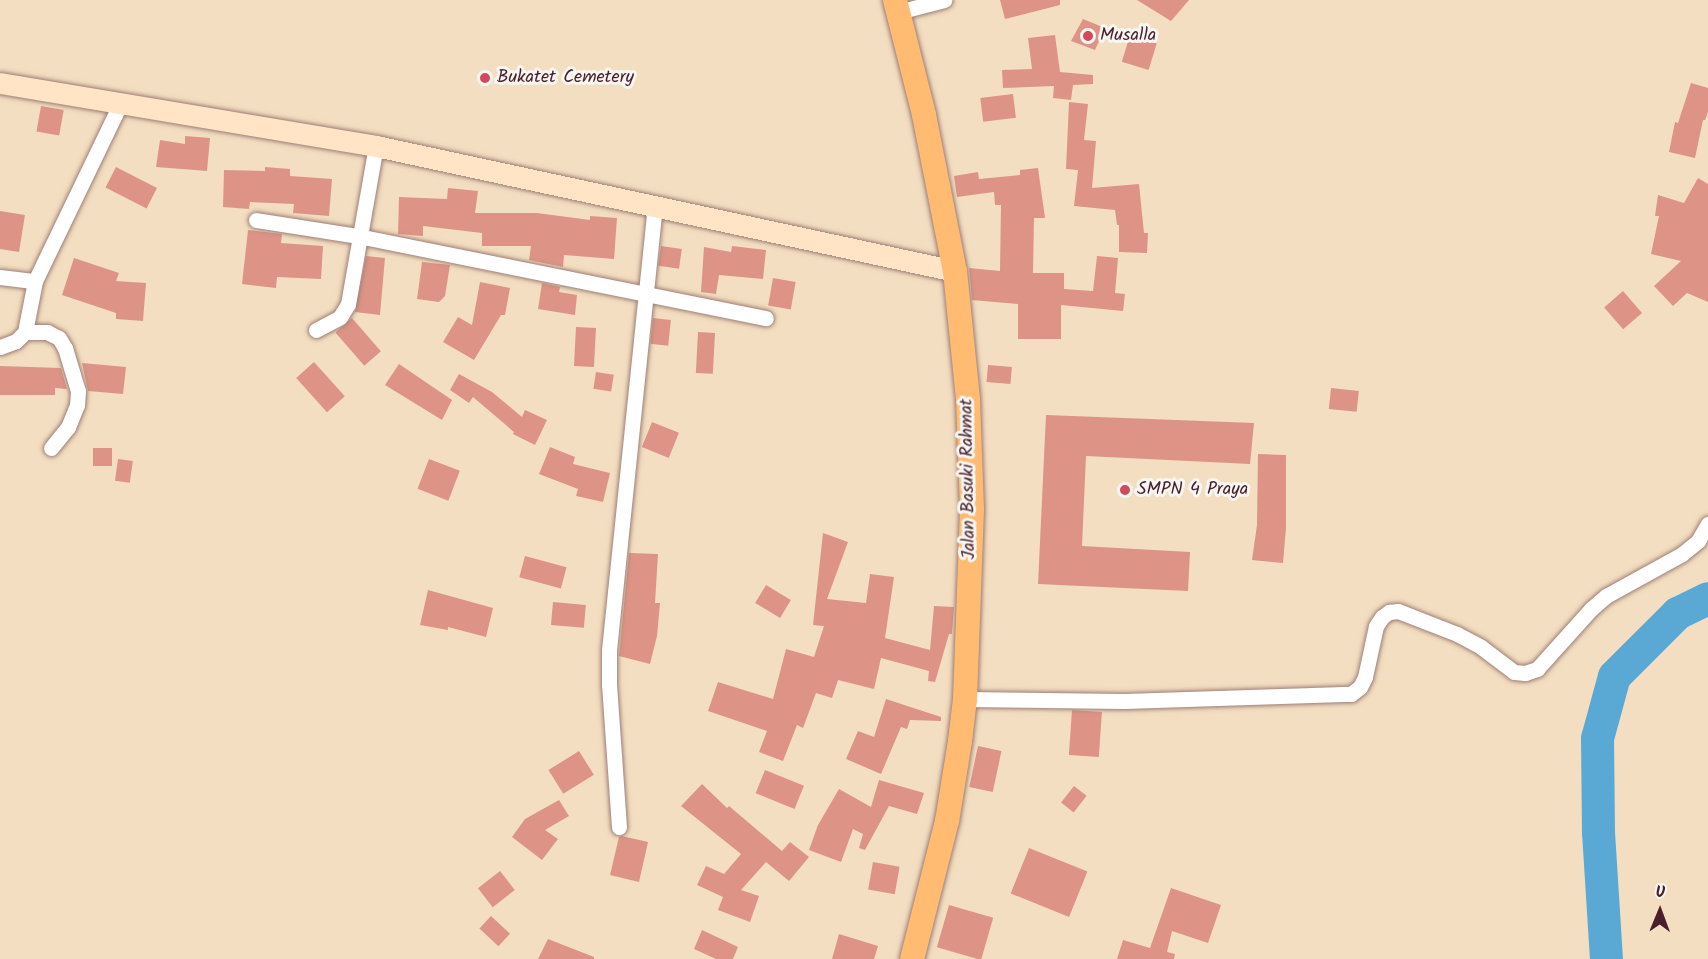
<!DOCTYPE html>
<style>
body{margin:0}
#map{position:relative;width:1708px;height:959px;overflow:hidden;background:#f3dec1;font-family:Kalam,sans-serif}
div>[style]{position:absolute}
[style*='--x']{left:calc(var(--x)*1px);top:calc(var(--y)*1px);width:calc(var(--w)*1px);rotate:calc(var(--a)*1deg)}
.river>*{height:33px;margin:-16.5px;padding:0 16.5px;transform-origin:16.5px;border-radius:16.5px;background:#5aa9d4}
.building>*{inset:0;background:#dd9487;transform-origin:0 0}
.roads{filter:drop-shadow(0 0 2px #9e7e76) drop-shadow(0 0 2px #9e7e76)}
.street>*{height:15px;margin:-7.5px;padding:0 7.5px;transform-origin:7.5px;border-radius:7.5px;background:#fff}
.secondary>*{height:21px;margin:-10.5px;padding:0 10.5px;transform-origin:10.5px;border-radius:10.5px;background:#ffe4c6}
.primary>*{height:24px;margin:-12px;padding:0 12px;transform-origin:12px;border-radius:12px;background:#ffbb71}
.dots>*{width:16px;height:16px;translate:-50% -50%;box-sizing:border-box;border:3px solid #f6f6f2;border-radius:50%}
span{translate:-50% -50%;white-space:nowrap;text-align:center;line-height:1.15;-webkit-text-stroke:6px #f6f6f2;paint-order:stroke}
.poi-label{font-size:18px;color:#4a1f2b}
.left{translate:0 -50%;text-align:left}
.street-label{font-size:18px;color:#4a1f2b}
.north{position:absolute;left:1630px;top:881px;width:60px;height:60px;-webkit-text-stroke:4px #f6f6f2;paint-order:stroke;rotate:1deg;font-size:16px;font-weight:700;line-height:24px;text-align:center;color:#4a1f2b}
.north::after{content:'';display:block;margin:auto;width:21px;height:27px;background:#4a1f2b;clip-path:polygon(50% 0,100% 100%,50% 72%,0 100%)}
</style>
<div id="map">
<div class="river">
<div style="--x:1606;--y:959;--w:127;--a:-93.6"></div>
<div style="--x:1598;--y:832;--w:94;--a:-90.6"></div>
<div style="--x:1597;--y:738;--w:64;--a:-74.7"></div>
<div style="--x:1614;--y:676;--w:89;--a:-45"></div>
<div style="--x:1677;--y:613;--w:34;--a:-26"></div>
</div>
<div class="building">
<div style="clip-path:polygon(1000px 0,1060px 0,1060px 5px,1005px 19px)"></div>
<div style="clip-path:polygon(1137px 0,1189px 0,1171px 21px)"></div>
<div style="clip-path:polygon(1083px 19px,1105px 28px,1095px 50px,1071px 41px)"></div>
<div style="clip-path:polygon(1055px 35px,1060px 72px,1093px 75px,1093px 84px,1073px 85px,1071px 100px,1053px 98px,1054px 86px,1003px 88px,1002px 70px,1032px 69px,1028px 38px)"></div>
<div style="left:1130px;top:35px;width:28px;height:28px;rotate:17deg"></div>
<div style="clip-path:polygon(1691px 83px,1708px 88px,1708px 112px,1705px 120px,1703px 120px,1695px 158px,1669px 152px,1675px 122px,1678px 123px)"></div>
<div style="left:1013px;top:94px;width:24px;height:33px;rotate:83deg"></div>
<div style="clip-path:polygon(1069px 102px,1088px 104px,1084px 140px,1096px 141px,1092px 188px,1139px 184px,1144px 233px,1148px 233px,1147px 253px,1119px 252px,1119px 225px,1117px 225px,1115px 210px,1074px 206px,1078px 170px,1066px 169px)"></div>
<div style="left:41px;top:106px;width:23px;height:26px;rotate:10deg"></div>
<div style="clip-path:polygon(185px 136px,210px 138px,207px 171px,156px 167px,160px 140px,185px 144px)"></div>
<div style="left:116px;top:167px;width:46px;height:23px;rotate:27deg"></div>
<div style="clip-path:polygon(265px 167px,290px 169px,290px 176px,332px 179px,329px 216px,293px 213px,294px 204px,250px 202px,249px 209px,223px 207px,224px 170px,265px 171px)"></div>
<div style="clip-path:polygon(1038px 168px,1045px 218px,1034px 218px,1033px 273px,1064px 273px,1064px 289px,1093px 291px,1097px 256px,1118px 258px,1115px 293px,1125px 294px,1123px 311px,1061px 305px,1061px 339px,1018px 339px,1018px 304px,972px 300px,969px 268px,1000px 271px,1001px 205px,995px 205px,994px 192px,957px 197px,954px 176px,978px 172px,979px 179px,1020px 175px,1020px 170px)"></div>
<div style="clip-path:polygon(1698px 178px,1708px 184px,1708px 302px,1687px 293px,1673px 306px,1654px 286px,1681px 261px,1651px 254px,1659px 216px,1655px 216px,1658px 195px,1684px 203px)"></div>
<div style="clip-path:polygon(448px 188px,478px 191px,475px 213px,537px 213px,590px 220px,590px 216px,617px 218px,614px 259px,564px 255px,563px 267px,529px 260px,531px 246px,482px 246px,482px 233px,423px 226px,423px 236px,398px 234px,399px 197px,447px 199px)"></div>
<div style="clip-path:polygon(0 211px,25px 215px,19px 252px,0 249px)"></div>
<div style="clip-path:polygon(248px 230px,282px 234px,281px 243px,323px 246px,321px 279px,277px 277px,276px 288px,242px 284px)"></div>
<div style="left:661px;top:246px;width:21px;height:20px;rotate:8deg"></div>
<div style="clip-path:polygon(732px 246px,766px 250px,763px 279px,719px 275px,716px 294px,701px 292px,704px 247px,731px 252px)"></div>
<div style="clip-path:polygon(366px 256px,385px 258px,380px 315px,355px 312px)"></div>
<div style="clip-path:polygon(74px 258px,119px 273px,116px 281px,146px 283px,143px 321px,116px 319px,116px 313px,62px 295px)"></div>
<div style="clip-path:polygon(422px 262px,450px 265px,445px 296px,439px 302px,417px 299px)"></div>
<div style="left:773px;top:278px;width:23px;height:28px;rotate:10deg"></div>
<div style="clip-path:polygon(480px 282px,510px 288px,505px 315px,501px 315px,474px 360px,443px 342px,458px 317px,472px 325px)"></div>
<div style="clip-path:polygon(542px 283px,560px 287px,559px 292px,577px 295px,575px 315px,538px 309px)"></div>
<div style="left:1623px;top:291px;width:29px;height:25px;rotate:49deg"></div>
<div style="left:352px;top:318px;width:44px;height:22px;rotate:49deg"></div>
<div style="left:653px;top:318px;width:18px;height:26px;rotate:6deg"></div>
<div style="left:576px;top:327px;width:20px;height:39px;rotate:3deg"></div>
<div style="left:698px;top:332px;width:17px;height:41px;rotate:3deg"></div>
<div style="left:314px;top:362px;width:46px;height:24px;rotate:48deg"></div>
<div style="clip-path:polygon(82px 363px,126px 367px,123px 394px,88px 391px)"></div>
<div style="clip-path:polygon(399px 364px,452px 400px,442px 420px,385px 385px)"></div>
<div style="left:988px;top:365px;width:24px;height:17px;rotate:5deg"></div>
<div style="clip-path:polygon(0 366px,61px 368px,67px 389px,55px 388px,55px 395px,0 395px)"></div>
<div style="left:596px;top:372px;width:18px;height:17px;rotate:9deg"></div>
<div style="clip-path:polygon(459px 374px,492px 392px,522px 417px,525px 410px,547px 420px,535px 445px,513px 434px,514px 432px,473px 397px,469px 403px,450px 390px)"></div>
<div style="left:1331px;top:388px;width:28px;height:21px;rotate:6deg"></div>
<div style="clip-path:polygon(1046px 415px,1254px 423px,1250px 464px,1086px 456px,1082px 546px,1190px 552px,1188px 591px,1038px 584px)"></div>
<div style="left:652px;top:422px;width:29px;height:27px;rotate:22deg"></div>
<div style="clip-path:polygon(550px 447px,575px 457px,573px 464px,610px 473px,603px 502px,576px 496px,578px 489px,539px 474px)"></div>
<div style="left:93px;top:448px;width:19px;height:18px"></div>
<div style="clip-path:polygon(1258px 454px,1286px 455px,1286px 528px,1283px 563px,1252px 560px,1257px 525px)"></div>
<div style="left:118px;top:459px;width:15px;height:22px;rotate:8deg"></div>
<div style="left:429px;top:459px;width:33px;height:32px;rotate:21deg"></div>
<div style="clip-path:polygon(823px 533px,848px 542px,827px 599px,866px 603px,870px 574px,894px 577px,885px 638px,930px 650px,934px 606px,954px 607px,952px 634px,949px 634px,935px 682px,928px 681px,929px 671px,881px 658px,874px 689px,838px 680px,832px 698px,816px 693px,803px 728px,797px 725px,783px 761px,759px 752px,767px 731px,708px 711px,718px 682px,773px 699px,786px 649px,814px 657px,824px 626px,813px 625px)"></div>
<div style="clip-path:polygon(629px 553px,658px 554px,655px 603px,660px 603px,657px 636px,650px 664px,619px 656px)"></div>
<div style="left:525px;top:556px;width:43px;height:22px;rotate:15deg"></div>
<div style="left:766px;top:585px;width:29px;height:21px;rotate:31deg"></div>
<div style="clip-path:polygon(428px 590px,493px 608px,486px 637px,448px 627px,448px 630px,420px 625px)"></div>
<div style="left:553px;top:602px;width:33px;height:23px;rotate:5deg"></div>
<div style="clip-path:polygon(886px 699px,941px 717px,941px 721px,910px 720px,907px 729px,901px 727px,881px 774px,846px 759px,858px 731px,874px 737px)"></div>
<div style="left:1072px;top:710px;width:30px;height:45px;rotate:4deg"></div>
<div style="left:978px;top:746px;width:24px;height:42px;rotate:12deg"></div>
<div style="left:579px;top:751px;width:28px;height:36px;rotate:58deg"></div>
<div style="left:765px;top:770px;width:42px;height:25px;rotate:22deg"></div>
<div style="clip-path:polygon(879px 780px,924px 793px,917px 814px,889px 806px,865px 850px,859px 848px,863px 834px,853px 829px,841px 862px,809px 850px,818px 825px,839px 789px,871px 807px)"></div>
<div style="clip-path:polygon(702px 784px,727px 808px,729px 806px,782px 851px,790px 842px,809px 857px,789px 881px,766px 862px,741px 890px,759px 896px,750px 922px,718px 910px,723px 897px,697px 885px,706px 866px,724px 874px,741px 854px,681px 806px)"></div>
<div style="left:1074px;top:786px;width:16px;height:21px;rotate:38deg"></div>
<div style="clip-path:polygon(559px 800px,569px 816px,545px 830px,558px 839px,542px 860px,512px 837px,525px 819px)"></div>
<div style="clip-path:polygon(622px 836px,648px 842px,639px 882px,610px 875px,619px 837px)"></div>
<div style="left:1029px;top:848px;width:63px;height:49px;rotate:22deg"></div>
<div style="left:873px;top:862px;width:27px;height:28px;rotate:10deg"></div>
<div style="left:500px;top:871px;width:24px;height:28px;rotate:52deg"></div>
<div style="clip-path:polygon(1171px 888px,1221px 905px,1208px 943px,1172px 931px,1167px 952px,1175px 954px,1174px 959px,1117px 959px,1123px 940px,1150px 948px)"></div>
<div style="left:949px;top:905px;width:46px;height:44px;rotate:16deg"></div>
<div style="left:491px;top:916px;width:26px;height:17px;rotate:43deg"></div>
<div style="clip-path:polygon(702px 930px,738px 947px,733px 959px,716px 959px,694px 949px)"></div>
<div style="clip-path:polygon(839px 934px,878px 946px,874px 959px,832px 959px)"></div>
<div style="clip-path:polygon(548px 939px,594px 957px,594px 959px,538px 959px)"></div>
</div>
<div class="roads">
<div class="street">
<div style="--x:898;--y:12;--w:48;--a:-14.6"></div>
<div style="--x:256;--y:220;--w:103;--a:8.9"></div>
<div style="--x:358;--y:236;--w:416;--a:11.4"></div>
<div style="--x:0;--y:277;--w:35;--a:7"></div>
<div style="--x:35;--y:281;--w:52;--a:101.1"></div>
<div style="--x:25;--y:332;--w:13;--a:135"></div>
<div style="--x:16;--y:341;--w:17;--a:159"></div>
<div style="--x:35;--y:281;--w:196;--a:-64.3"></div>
<div style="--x:316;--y:330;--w:27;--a:-28"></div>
<div style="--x:340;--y:317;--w:15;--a:-58"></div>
<div style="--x:348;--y:304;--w:160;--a:-80"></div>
<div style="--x:25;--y:332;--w:22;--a:0"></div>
<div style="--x:47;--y:332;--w:13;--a:27"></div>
<div style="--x:59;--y:338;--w:12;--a:59"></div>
<div style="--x:65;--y:348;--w:45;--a:73.2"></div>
<div style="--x:78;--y:391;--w:14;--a:94"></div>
<div style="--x:77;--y:405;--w:24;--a:112"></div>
<div style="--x:68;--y:427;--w:27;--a:129"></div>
<div style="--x:965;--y:699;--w:159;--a:0.7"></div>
<div style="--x:1124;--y:701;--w:227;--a:-1.8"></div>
<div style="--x:1351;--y:694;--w:11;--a:-38"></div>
<div style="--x:1360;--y:687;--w:11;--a:-63"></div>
<div style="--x:1365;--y:677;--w:52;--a:-77.8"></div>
<div style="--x:1376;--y:626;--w:11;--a:-56"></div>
<div style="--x:1382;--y:617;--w:9;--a:-36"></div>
<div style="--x:1389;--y:612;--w:9;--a:-6"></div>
<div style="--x:1398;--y:611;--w:63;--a:21.3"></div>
<div style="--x:1457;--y:634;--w:27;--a:28"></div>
<div style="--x:1481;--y:647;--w:41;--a:37.1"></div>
<div style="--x:1514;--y:672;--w:11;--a:5"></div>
<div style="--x:1525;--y:673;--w:13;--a:-18"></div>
<div style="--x:1537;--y:669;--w:81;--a:-48"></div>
<div style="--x:1591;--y:609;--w:20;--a:-41"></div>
<div style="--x:1606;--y:596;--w:87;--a:-28.9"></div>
<div style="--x:1682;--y:554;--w:21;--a:-39"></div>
<div style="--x:1698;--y:541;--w:20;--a:-60"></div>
<div style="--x:619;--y:827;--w:142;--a:-94"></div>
<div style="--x:609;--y:685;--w:35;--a:-90"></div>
<div style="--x:609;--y:650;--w:444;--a:-84.1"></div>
</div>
<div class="secondary">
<div style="--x:0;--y:83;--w:381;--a:9.5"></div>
<div style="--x:376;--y:146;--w:592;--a:12.18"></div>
</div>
<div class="primary">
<div style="--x:895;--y:0;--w:119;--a:75.8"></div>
<div style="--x:924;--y:115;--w:159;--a:78.8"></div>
<div style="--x:955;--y:271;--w:130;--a:84.2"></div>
<div style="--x:968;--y:400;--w:109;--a:87.9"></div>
<div style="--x:972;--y:509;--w:190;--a:92.1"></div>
<div style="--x:965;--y:699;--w:42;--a:96.8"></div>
<div style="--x:960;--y:741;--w:81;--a:99.2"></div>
<div style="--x:947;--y:821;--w:142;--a:104.2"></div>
</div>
</div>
<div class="dots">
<div style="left:1088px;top:36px;background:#d1495b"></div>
<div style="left:485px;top:78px;background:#d1495b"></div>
<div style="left:1125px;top:490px;background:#d1495b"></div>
</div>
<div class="poi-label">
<span class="left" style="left:1100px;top:36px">Musalla</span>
<span class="left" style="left:497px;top:78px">Bukatet Cemetery</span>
<span class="left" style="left:1137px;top:490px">SMPN 4 Praya</span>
</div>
<div class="street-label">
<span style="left:969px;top:479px;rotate:-91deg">Jalan Basuki Rahmat</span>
</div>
<div class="north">U</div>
</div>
